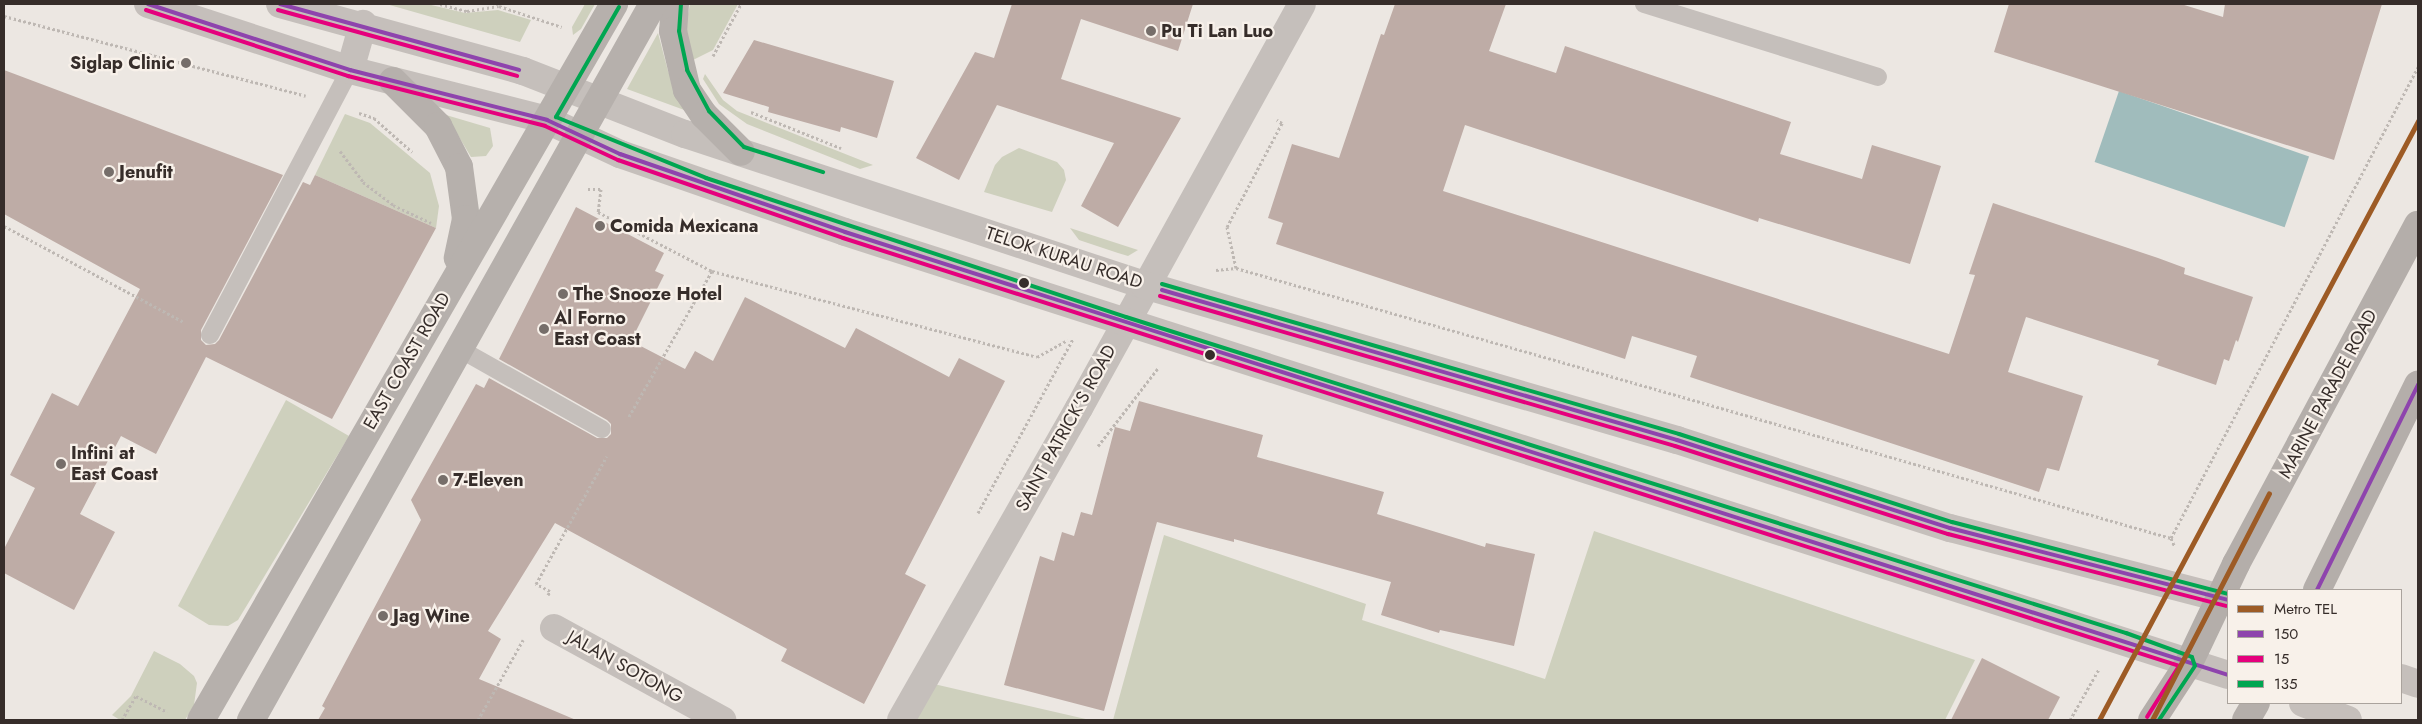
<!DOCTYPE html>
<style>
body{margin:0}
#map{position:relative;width:2422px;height:724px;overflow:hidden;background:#ece7e2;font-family:Jost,sans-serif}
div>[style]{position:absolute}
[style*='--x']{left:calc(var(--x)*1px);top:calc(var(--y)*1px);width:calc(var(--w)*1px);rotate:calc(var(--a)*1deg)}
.green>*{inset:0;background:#ced0bd}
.water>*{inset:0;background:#a0bcbc;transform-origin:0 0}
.building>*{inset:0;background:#beaca6}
.path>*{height:3px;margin-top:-1.5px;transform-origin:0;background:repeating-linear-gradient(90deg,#beb8b3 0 2.5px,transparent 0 5px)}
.service>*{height:18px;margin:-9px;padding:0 9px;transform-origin:9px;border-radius:9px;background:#c5bfbb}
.minor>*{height:28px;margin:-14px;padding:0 14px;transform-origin:14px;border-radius:14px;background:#c5bfbb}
.tertiary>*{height:28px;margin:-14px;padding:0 14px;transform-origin:14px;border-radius:14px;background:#c5bfbb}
.secondary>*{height:28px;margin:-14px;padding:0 14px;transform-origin:14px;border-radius:14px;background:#b6b0ac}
.primary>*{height:28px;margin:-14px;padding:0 14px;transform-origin:14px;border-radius:14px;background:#b4aeaa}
.bus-1>*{height:4px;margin:-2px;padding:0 2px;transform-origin:2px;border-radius:2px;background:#8e44ad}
.bus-2>*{height:4px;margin:-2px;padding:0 2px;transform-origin:2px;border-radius:2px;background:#e5007d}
.bus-3>*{height:4px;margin:-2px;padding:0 2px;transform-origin:2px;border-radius:2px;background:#00a651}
.metro-1>*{height:5px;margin:-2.5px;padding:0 2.5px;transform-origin:2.5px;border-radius:2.5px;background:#9d5b25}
.dots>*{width:14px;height:14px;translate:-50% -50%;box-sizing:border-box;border:2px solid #f8f1ea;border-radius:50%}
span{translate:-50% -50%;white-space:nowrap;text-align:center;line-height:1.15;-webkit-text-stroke:4.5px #f8f1ea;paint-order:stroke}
.poi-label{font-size:18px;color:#362d2a;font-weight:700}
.left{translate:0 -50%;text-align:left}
.right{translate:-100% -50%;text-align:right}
.street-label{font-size:18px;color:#362d2a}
.frame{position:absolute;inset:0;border:5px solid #362d2a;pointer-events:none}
.legend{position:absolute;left:2227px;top:589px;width:175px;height:115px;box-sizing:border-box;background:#f8f1ea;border:1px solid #aaa39d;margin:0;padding:6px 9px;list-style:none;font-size:15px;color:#362d2a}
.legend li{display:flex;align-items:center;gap:10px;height:25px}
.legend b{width:25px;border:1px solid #aaa39d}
</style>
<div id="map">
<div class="green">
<div style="clip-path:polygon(386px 4px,427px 4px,465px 13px,498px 10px,531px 20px,520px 42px)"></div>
<div style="clip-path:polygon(585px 4px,595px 4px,581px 29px,573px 35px,572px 27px)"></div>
<div style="clip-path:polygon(690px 4px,738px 4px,713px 50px,691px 61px,686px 24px)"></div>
<div style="clip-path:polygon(658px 33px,668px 71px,687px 111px,627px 89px)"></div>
<div style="clip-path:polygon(705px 74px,723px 100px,737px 111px,873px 165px,860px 169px,747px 124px,719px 104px,703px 79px)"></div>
<div style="clip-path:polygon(345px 114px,370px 123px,430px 173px,439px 206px,436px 228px,315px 175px)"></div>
<div style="clip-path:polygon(446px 115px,490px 128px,493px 146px,486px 156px,471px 157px)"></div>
<div style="clip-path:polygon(1019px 148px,1057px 162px,1064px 170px,1066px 180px,1052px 212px,984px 192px,995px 165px,1002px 157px)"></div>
<div style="clip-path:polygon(1070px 228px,1138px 250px,1128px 256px,1118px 253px,1079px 240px)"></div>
<div style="clip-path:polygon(286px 400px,349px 436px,238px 620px,228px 626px,209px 625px,178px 606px)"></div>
<div style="clip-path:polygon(1594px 531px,1975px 660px,1945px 720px,1113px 720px,1164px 535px,1366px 604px,1362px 620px,1545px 679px)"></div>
<div style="clip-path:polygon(154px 651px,180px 664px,194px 676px,197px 683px,194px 705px,185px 720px,120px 720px,112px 715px,131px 696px)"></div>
<div style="clip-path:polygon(921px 681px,1090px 720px,901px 720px)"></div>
</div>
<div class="water">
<div style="left:2119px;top:91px;width:201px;height:75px;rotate:19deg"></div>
</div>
<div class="building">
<div style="clip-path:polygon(1012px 4px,1193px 4px,1178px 51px,1081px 19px,1061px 79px,1181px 118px,1118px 227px,1081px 206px,1114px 143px,997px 105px,959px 180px,916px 158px,975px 52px,994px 58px)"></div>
<div style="clip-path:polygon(1395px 4px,1506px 4px,1489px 51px,1556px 73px,1565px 46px,1791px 122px,1780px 154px,1862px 179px,1872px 145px,1941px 166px,1910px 264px,1759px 218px,1758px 222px,1465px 125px,1443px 191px,1949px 354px,1975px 275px,1969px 274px,1993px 203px,2158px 258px,2185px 268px,2184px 274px,2253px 297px,2238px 342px,2236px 340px,2229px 361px,2224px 359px,2216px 385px,2157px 365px,2159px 360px,2026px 317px,2008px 372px,2083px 396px,2059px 471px,2047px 468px,2039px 492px,1690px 377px,1697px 356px,1632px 336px,1625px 359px,1276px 244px,1283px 223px,1268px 218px,1292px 144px,1339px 158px,1381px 34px,1384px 35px)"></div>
<div style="clip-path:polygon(2009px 4px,2181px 4px,2223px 17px,2225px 4px,2382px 4px,2334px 160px,1994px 52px)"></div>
<div style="clip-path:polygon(754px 40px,894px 81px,877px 138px,841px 127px,840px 132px,768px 112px,769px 107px,723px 93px)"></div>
<div style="clip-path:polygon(4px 70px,283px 175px,201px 330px,201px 340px,206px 345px,215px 344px,219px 340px,303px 182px,310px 185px,315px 175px,436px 228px,332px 419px,206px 357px,156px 454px,121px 436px,80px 514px,115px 532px,74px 610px,4px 573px,4px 549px,35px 488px,10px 475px,52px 393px,78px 406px,140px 289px,4px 214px)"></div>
<div style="clip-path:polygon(576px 207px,664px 253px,655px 271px,664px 275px,631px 341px,685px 369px,695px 351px,713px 361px,745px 297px,845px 348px,856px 328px,949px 377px,959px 358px,1005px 381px,905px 574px,926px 585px,864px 704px,781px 661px,787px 649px,555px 523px,488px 631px,501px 639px,479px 679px,576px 720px,318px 720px,325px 708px,322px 706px,421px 520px,411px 500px,476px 384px,484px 388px,489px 378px,597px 438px,607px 438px,611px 434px,611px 424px,607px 420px,499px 359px)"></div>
<div style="clip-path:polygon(1139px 401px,1263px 435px,1257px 457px,1384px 492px,1377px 514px,1485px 547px,1486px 543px,1535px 554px,1514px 646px,1440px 630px,1439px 633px,1381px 615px,1391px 582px,1234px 539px,1234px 542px,1157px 522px,1104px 711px,1004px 685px,1040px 556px,1054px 561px,1062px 532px,1074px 536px,1081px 512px,1092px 515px,1115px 427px,1130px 431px)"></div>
<div style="clip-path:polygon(1982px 658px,2060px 697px,2048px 720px,1951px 720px)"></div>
</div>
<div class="path">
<div style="--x:440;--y:4;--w:28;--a:15"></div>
<div style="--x:467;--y:11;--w:32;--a:-9"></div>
<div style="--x:499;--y:6;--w:66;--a:18.4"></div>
<div style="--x:4;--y:16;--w:312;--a:14.8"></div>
<div style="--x:713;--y:56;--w:59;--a:-61.7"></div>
<div style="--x:751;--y:112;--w:97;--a:21.8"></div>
<div style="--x:359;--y:113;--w:16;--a:18"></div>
<div style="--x:374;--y:118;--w:51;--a:41.8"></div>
<div style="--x:340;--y:151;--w:39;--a:53"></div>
<div style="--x:363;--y:182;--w:38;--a:37"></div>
<div style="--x:393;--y:205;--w:42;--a:25.3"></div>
<div style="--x:588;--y:189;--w:13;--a:0"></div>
<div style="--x:601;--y:189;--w:23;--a:97"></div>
<div style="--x:598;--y:212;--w:128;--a:27.4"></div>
<div style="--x:712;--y:271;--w:169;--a:119.7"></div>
<div style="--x:4;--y:226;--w:204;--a:28.1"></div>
<div style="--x:1236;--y:268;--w:42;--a:-102.4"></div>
<div style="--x:1227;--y:227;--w:118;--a:-62.1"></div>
<div style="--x:1282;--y:123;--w:6;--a:-149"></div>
<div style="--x:1216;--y:270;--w:20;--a:-6"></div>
<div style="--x:1236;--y:268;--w:973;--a:16.11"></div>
<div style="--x:2171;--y:538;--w:8;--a:67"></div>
<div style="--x:712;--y:271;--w:336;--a:14.8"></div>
<div style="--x:1037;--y:357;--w:35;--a:-29"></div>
<div style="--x:1098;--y:446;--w:98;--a:-52.4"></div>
<div style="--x:978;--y:513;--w:198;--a:-61.4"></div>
<div style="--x:2171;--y:538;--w:532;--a:-62.33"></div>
<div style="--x:548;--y:595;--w:4;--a:-63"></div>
<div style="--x:550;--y:591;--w:16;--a:-153"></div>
<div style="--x:536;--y:584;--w:146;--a:-61"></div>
<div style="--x:122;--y:720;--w:28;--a:-60"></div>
<div style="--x:136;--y:696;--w:35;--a:27"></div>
<div style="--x:478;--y:720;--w:92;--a:-60.6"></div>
<div style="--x:2070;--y:720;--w:59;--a:-60.4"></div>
</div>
<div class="service">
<div style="--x:1644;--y:4;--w:245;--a:17.3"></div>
<div style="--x:210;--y:335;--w:300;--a:-62.2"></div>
<div style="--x:458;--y:348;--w:165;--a:29.4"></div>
</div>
<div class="minor">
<div style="--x:554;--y:628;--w:192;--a:28.7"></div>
<div style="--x:2401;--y:678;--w:18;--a:19"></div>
<div style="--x:2303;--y:703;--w:48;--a:20.7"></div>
<div style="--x:901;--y:720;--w:359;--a:-60.3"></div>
<div style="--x:1079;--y:408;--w:461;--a:-61.1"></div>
</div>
<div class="tertiary">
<div style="--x:148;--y:4;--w:213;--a:18.1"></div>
<div style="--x:350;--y:70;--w:203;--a:14.2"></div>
<div style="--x:547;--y:120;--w:81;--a:25"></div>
<div style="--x:620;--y:154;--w:238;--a:19.1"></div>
<div style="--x:845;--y:232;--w:1452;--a:17.76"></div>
<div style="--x:280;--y:4;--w:252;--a:15.4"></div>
<div style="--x:523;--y:71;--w:174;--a:21.3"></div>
<div style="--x:685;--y:134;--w:483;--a:18.2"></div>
<div style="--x:1144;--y:285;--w:555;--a:16.21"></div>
<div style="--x:1677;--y:440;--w:287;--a:17.9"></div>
<div style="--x:1950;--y:528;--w:287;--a:14.5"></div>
<div style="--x:350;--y:70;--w:48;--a:-74.2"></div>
</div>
<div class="secondary">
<div style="--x:675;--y:4;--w:27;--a:94"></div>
<div style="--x:673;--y:31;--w:61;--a:76.7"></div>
<div style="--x:687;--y:90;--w:30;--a:56"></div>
<div style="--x:704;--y:115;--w:52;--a:45"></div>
<div style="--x:393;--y:81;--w:64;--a:45"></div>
<div style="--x:438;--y:126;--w:46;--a:62.9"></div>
<div style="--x:459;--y:167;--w:52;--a:82.3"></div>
<div style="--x:466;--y:219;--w:40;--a:102"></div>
<div style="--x:201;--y:720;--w:827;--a:-60.02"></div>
<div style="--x:251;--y:720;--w:821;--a:-60.69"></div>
</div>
<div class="primary">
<div style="--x:2317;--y:590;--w:229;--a:-63.8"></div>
<div style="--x:2152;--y:720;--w:68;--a:-57"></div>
<div style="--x:2189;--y:663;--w:110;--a:-64.6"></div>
<div style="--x:2236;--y:564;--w:385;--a:-61.8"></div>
<div style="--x:2246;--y:720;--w:20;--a:-60"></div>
</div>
<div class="bus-1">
<div style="--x:148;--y:4;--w:213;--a:18.1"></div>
<div style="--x:350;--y:70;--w:203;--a:14.2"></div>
<div style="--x:547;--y:120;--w:81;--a:25"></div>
<div style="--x:620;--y:154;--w:238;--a:19.1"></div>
<div style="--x:845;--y:232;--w:1452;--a:17.76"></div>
<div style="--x:280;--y:4;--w:248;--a:15.4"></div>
<div style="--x:1162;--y:290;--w:536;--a:16.24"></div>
<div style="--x:1677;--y:440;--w:287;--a:17.9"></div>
<div style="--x:1950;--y:528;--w:287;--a:14.5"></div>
<div style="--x:2317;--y:590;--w:229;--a:-63.8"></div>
</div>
<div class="bus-2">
<div style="--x:146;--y:10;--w:213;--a:18.1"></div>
<div style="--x:348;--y:76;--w:203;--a:14.2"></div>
<div style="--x:545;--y:126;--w:81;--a:25"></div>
<div style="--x:618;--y:160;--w:238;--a:19.1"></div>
<div style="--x:843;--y:238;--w:1403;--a:17.76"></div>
<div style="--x:2179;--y:666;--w:60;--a:122.1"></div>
<div style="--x:278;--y:10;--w:248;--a:15.4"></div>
<div style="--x:1160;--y:296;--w:536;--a:16.24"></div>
<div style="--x:1675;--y:446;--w:287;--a:17.9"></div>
<div style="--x:1948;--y:534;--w:287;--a:14.5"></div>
</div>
<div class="bus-3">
<div style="--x:681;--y:4;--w:27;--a:94"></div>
<div style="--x:679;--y:31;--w:40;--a:78"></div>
<div style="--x:687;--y:70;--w:47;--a:61.8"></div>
<div style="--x:709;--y:111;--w:50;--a:45.8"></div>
<div style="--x:744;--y:147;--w:83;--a:17.6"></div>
<div style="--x:619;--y:7;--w:127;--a:119.8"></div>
<div style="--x:556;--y:117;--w:162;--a:22.1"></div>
<div style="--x:706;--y:178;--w:442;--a:18.3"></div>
<div style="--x:1126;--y:317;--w:1049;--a:17.54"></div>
<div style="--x:2126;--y:633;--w:70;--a:20"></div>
<div style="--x:2192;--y:657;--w:9;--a:72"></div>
<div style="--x:2195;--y:666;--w:65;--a:123.7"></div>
<div style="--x:1162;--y:284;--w:538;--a:16.18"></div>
<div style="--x:1679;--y:434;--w:287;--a:17.9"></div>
<div style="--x:1952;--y:522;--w:285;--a:14.6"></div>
</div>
<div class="metro-1">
<div style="--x:2099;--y:720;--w:679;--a:-61.96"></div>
<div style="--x:2152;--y:720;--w:255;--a:-62.7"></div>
</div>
<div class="dots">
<div style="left:1151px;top:31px;background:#766e6a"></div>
<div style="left:186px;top:63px;background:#766e6a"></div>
<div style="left:109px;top:172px;background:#766e6a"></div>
<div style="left:600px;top:226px;background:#766e6a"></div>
<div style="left:1024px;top:283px;background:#362d2a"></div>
<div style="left:563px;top:294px;background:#766e6a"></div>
<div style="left:544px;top:329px;background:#766e6a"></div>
<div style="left:1210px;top:355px;background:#362d2a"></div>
<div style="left:61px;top:464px;background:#766e6a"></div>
<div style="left:443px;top:480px;background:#766e6a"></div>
<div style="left:383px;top:616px;background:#766e6a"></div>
</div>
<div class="poi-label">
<span class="left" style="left:1161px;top:31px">Pu Ti Lan Luo</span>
<span class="right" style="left:175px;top:63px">Siglap Clinic</span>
<span class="left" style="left:119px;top:172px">Jenufit</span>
<span class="left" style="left:610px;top:226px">Comida Mexicana</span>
<span class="left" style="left:573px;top:294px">The Snooze Hotel</span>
<span class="left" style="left:554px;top:329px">Al Forno<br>East Coast</span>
<span class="left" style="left:71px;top:464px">Infini at<br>East Coast</span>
<span class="left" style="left:453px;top:480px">7-Eleven</span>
<span class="left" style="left:393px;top:616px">Jag Wine</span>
</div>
<div class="street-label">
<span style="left:1064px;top:258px;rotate:18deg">TELOK KURAU ROAD</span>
<span style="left:407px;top:361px;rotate:-60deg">EAST COAST ROAD</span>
<span style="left:2328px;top:394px;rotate:-62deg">MARINE PARADE ROAD</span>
<span style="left:1066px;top:428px;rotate:-61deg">SAINT PATRICK'S ROAD</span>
<span style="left:625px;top:667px;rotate:29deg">JALAN SOTONG</span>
</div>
<div class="frame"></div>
<ul class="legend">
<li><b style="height:6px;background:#9d5b25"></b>Metro TEL</li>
<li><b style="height:6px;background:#8e44ad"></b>150</li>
<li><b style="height:6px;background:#e5007d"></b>15</li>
<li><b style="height:6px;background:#00a651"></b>135</li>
</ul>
</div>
